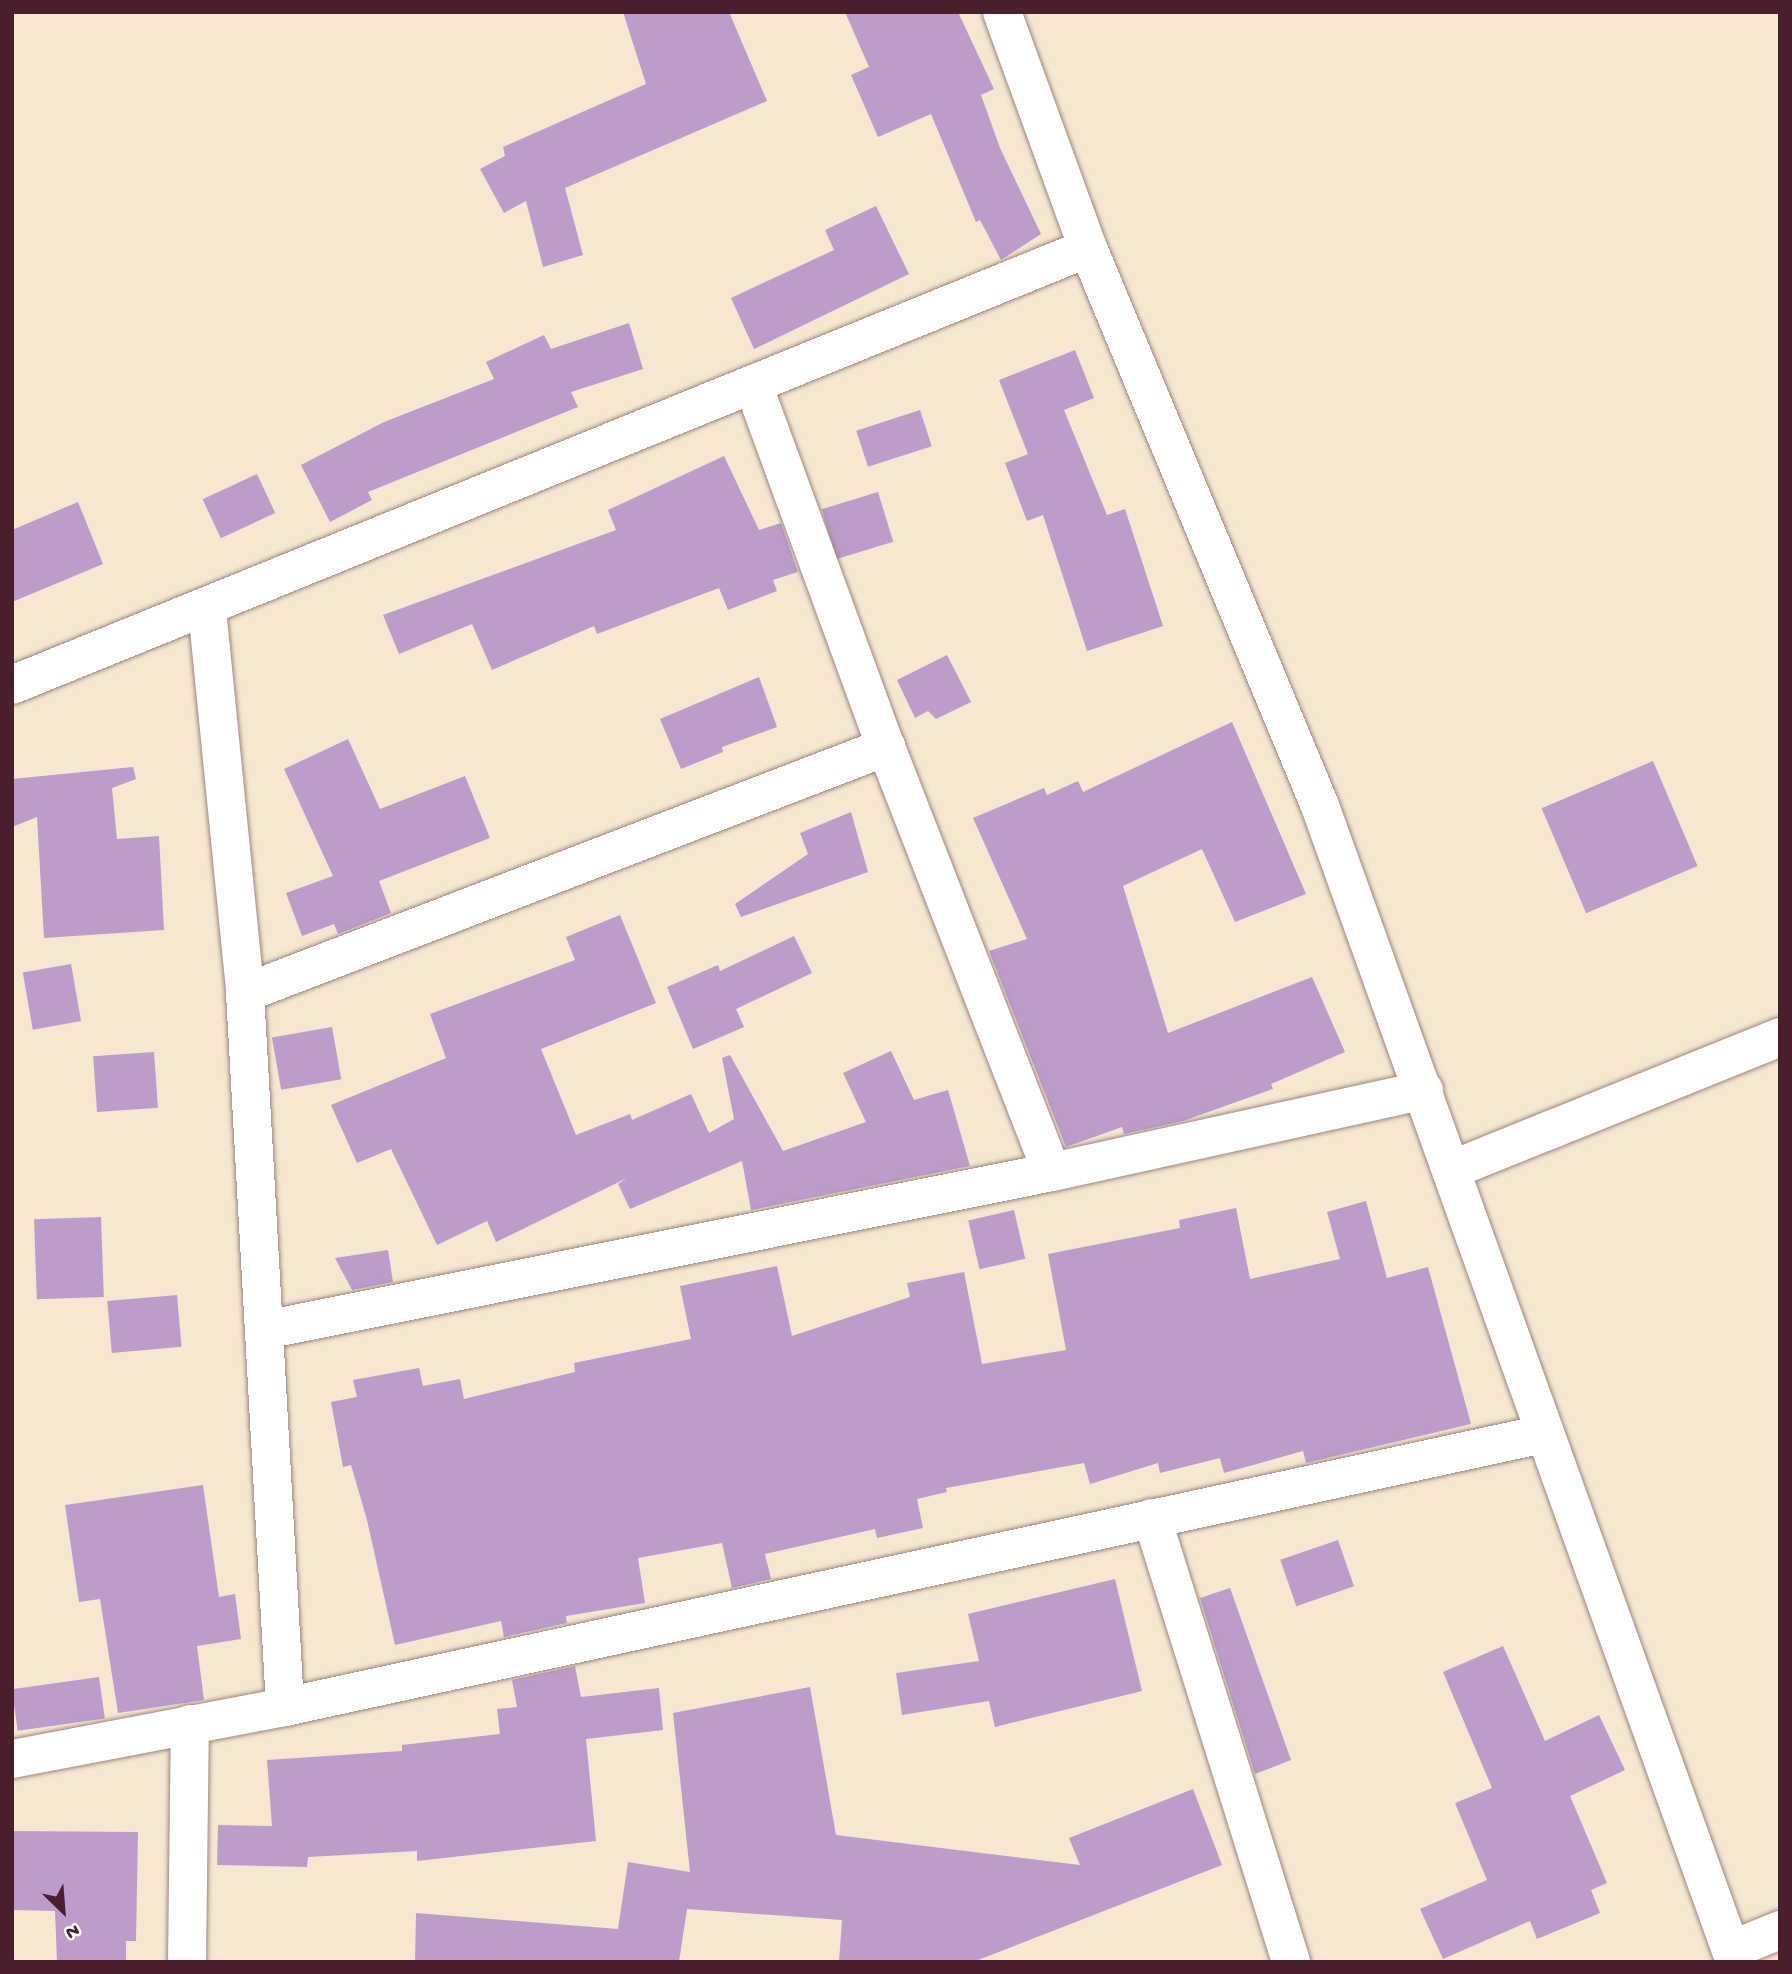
<!DOCTYPE html>
<style>
body{margin:0}
#map{position:relative;width:1792px;height:1974px;overflow:hidden;background:#f4e8d1;font-family:"Gochi Hand",sans-serif}
div>[style]{position:absolute}
[style*='--x']{left:calc(var(--x)*1px);top:calc(var(--y)*1px);width:calc(var(--w)*1px);rotate:calc(var(--a)*1deg)}
.building>*{inset:0;background:#bb9ccb;transform-origin:0 0}
.roads{filter:drop-shadow(0 0 2px #9f847e) drop-shadow(0 0 2px #9f847e)}
.minor>*{height:38px;margin:-19px;padding:0 19px;transform-origin:19px;border-radius:19px;background:#fff}
span{translate:-50% -50%;white-space:nowrap;text-align:center;line-height:1.15;-webkit-text-stroke:5px #fdfcf7;paint-order:stroke}
.frame{position:absolute;inset:0;border:14px solid #4a1f2b;pointer-events:none}
.north{position:absolute;left:28px;top:1876px;width:70px;height:70px;-webkit-text-stroke:5px #fdfcf7;paint-order:stroke;rotate:155deg;font-size:19px;font-weight:700;line-height:28px;text-align:center;color:#4a1f2b}
.north::after{content:'';display:block;margin:auto;width:24px;height:32px;background:#4a1f2b;clip-path:polygon(50% 0,100% 100%,50% 72%,0 100%)}
</style>
<div id="map">
<div class="building">
<div style="clip-path:polygon(623px 12px,729px 12px,767px 101px,565px 188px,583px 255px,543px 267px,526px 201px,504px 213px,480px 169px,505px 156px,503px 147px,646px 84px)"></div>
<div style="clip-path:polygon(845px 12px,958px 12px,994px 89px,981px 95px,1000px 148px,1041px 234px,1001px 260px,980px 220px,976px 222px,931px 114px,878px 137px,851px 75px,869px 67px)"></div>
<div style="clip-path:polygon(876px 206px,909px 274px,754px 349px,731px 298px,834px 250px,825px 230px)"></div>
<div style="clip-path:polygon(629px 323px,643px 369px,571px 392px,578px 407px,368px 492px,372px 500px,330px 522px,301px 465px,384px 422px,494px 379px,486px 362px,544px 335px,551px 349px)"></div>
<div style="clip-path:polygon(1075px 350px,1094px 398px,1064px 410px,1107px 515px,1125px 509px,1163px 626px,1087px 651px,1043px 515px,1027px 521px,1005px 463px,1028px 454px,999px 380px)"></div>
<div style="left:920px;top:410px;width:38px;height:67px;rotate:72deg"></div>
<div style="clip-path:polygon(724px 456px,759px 530px,781px 523px,798px 572px,773px 580px,777px 591px,728px 610px,719px 588px,597px 634px,594px 626px,492px 670px,472px 624px,399px 654px,383px 615px,616px 530px,608px 510px)"></div>
<div style="left:257px;top:474px;width:43px;height:60px;rotate:65deg"></div>
<div style="left:878px;top:492px;width:52px;height:59px;rotate:73deg"></div>
<div style="clip-path:polygon(78px 502px,103px 564px,12px 602px,12px 530px)"></div>
<div style="clip-path:polygon(947px 655px,971px 702px,936px 719px,928px 711px,915px 718px,897px 680px)"></div>
<div style="clip-path:polygon(759px 677px,777px 727px,722px 747px,723px 752px,681px 769px,660px 719px)"></div>
<div style="clip-path:polygon(1232px 722px,1306px 894px,1235px 922px,1202px 849px,1123px 886px,1168px 1033px,1312px 977px,1345px 1052px,1271px 1084px,1273px 1089px,1183px 1121px,1124px 1134px,1122px 1127px,1066px 1147px,989px 951px,1027px 939px,973px 818px,1044px 788px,1047px 795px,1078px 781px,1083px 792px)"></div>
<div style="clip-path:polygon(348px 739px,380px 809px,465px 776px,490px 838px,379px 881px,391px 913px,338px 934px,334px 924px,302px 936px,286px 893px,333px 876px,284px 769px)"></div>
<div style="left:1653px;top:761px;width:114px;height:121px;rotate:67deg"></div>
<div style="clip-path:polygon(133px 767px,136px 779px,112px 788px,117px 839px,159px 836px,164px 930px,44px 938px,37px 817px,12px 827px,12px 779px)"></div>
<div style="clip-path:polygon(851px 812px,868px 872px,741px 917px,735px 904px,808px 854px,800px 833px)"></div>
<div style="clip-path:polygon(620px 915px,656px 1003px,541px 1049px,576px 1135px,630px 1114px,632px 1120px,691px 1094px,709px 1133px,734px 1119px,722px 1058px,730px 1055px,783px 1151px,866px 1122px,843px 1073px,891px 1051px,914px 1100px,948px 1090px,970px 1166px,751px 1210px,742px 1161px,630px 1209px,618px 1184px,627px 1178px,496px 1242px,487px 1221px,437px 1245px,391px 1149px,357px 1163px,331px 1105px,446px 1058px,430px 1014px,575px 960px,566px 937px)"></div>
<div style="clip-path:polygon(794px 936px,812px 973px,736px 1009px,744px 1027px,693px 1049px,667px 987px,718px 965px,720px 971px)"></div>
<div style="left:71px;top:964px;width:58px;height:49px;rotate:80deg"></div>
<div style="left:332px;top:1027px;width:53px;height:61px;rotate:80deg"></div>
<div style="left:154px;top:1052px;width:56px;height:61px;rotate:86deg"></div>
<div style="clip-path:polygon(1366px 1201px,1387px 1278px,1428px 1267px,1471px 1424px,1306px 1463px,1303px 1451px,1224px 1473px,1220px 1458px,1160px 1473px,1158px 1463px,1090px 1484px,1084px 1463px,946px 1488px,947px 1492px,917px 1499px,923px 1528px,877px 1538px,875px 1529px,765px 1554px,771px 1579px,732px 1588px,722px 1543px,638px 1558px,645px 1603px,566px 1616px,567px 1623px,504px 1637px,501px 1621px,395px 1645px,367px 1520px,351px 1465px,343px 1467px,331px 1402px,357px 1397px,353px 1380px,419px 1368px,423px 1386px,460px 1379px,464px 1399px,575px 1372px,574px 1363px,691px 1339px,680px 1286px,777px 1266px,792px 1336px,910px 1297px,907px 1283px,964px 1272px,982px 1364px,1066px 1350px,1048px 1254px,1180px 1228px,1179px 1220px,1236px 1208px,1250px 1279px,1340px 1259px,1327px 1212px)"></div>
<div style="left:1014px;top:1210px;width:50px;height:47px;rotate:77deg"></div>
<div style="left:101px;top:1217px;width:80px;height:67px;rotate:88deg"></div>
<div style="clip-path:polygon(388px 1250px,393px 1282px,352px 1290px,335px 1258px)"></div>
<div style="left:177px;top:1295px;width:52px;height:70px;rotate:85deg"></div>
<div style="clip-path:polygon(203px 1485px,219px 1597px,235px 1594px,241px 1639px,197px 1646px,204px 1700px,118px 1713px,100px 1599px,79px 1602px,65px 1505px)"></div>
<div style="left:1338px;top:1540px;width:49px;height:61px;rotate:71deg"></div>
<div style="clip-path:polygon(1115px 1579px,1142px 1691px,995px 1727px,989px 1701px,902px 1715px,896px 1673px,979px 1661px,968px 1614px)"></div>
<div style="clip-path:polygon(1230px 1588px,1291px 1760px,1255px 1774px,1200px 1598px)"></div>
<div style="clip-path:polygon(1503px 1646px,1545px 1741px,1599px 1715px,1625px 1770px,1570px 1796px,1607px 1883px,1591px 1890px,1600px 1913px,1537px 1939px,1530px 1921px,1443px 1959px,1420px 1909px,1487px 1880px,1455px 1803px,1492px 1788px,1443px 1672px)"></div>
<div style="clip-path:polygon(575px 1666px,581px 1697px,659px 1688px,663px 1730px,586px 1739px,596px 1841px,417px 1861px,417px 1851px,308px 1857px,307px 1867px,217px 1865px,218px 1825px,272px 1826px,267px 1760px,402px 1751px,402px 1745px,500px 1734px,497px 1709px,517px 1707px,512px 1680px)"></div>
<div style="left:99px;top:1677px;width:42px;height:88px;rotate:82deg"></div>
<div style="clip-path:polygon(810px 1687px,836px 1835px,1080px 1865px,1069px 1838px,1193px 1789px,1222px 1865px,973px 1962px,839px 1962px,842px 1920px,687px 1909px,679px 1962px,415px 1962px,416px 1913px,618px 1929px,628px 1862px,690px 1872px,673px 1713px)"></div>
<div style="clip-path:polygon(12px 1831px,138px 1832px,136px 1941px,126px 1941px,126px 1962px,57px 1962px,55px 1911px,12px 1910px)"></div>
</div>
<div class="roads">
<div class="minor">
<div style="--x:1002;--y:12;--w:251;--a:70"></div>
<div style="--x:1088;--y:248;--w:604;--a:67.42"></div>
<div style="--x:1320;--y:806;--w:1228;--a:70.25"></div>
<div style="--x:754;--y:387;--w:383;--a:69.9"></div>
<div style="--x:886;--y:747;--w:456;--a:68.7"></div>
<div style="--x:207;--y:609;--w:386;--a:84.3"></div>
<div style="--x:245;--y:993;--w:715;--a:86.79"></div>
<div style="--x:12;--y:685;--w:1161;--a:-22.1"></div>
<div style="--x:245;--y:993;--w:687;--a:-21"></div>
<div style="--x:1451;--y:1170;--w:355;--a:-22"></div>
<div style="--x:265;--y:1330;--w:803;--a:-11.35"></div>
<div style="--x:1052;--y:1172;--w:381;--a:-12.4"></div>
<div style="--x:1152;--y:1518;--w:465;--a:72.6"></div>
<div style="--x:12;--y:1759;--w:278;--a:-10.8"></div>
<div style="--x:285;--y:1707;--w:1287;--a:-12.24"></div>
<div style="--x:1731;--y:1950;--w:53;--a:-22.2"></div>
<div style="--x:187;--y:1962;--w:238;--a:-89.3"></div>
</div>
</div>
<div class="frame"></div>
<div class="north">N</div>
</div>
